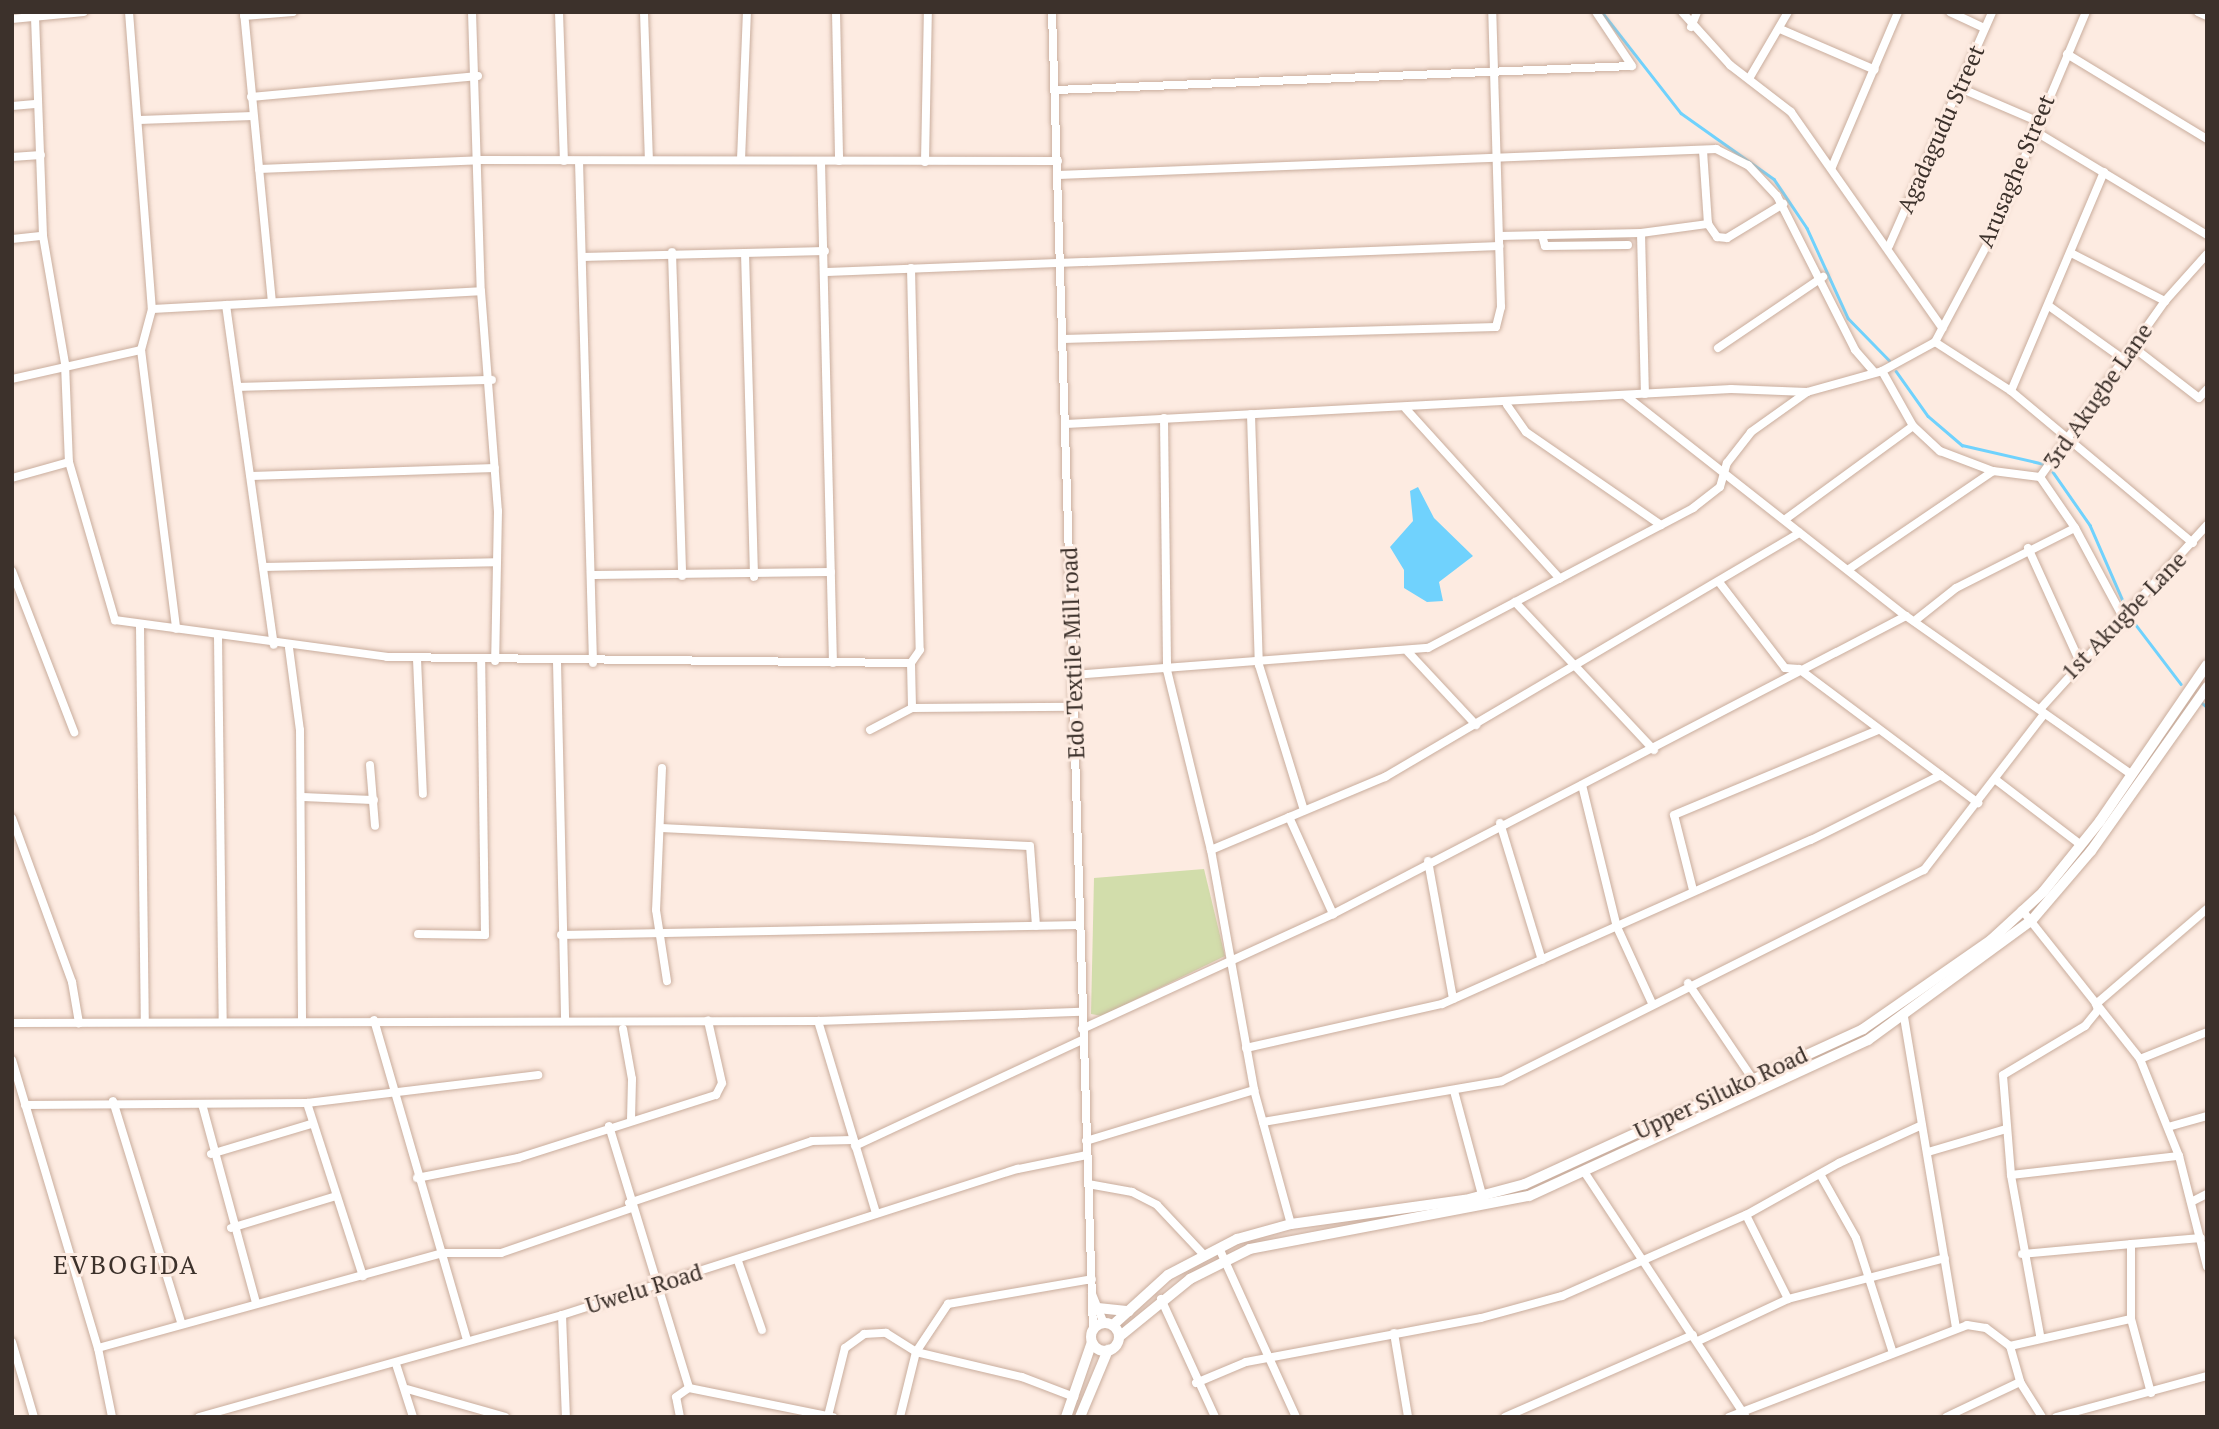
<!DOCTYPE html>
<style>
body{margin:0}
#map{position:relative;width:2219px;height:1429px;overflow:hidden;background:#fdebe1;font-family:"PT Serif",serif}
div>[style]{position:absolute}
[style*='--x']{left:calc(var(--x)*1px);top:calc(var(--y)*1px);width:calc(var(--w)*1px);rotate:calc(var(--a)*1deg)}
.green>*{inset:0;background:#d2ddab}
.water>*{inset:0;background:#70d2fd}
.stream>*{height:2.5px;margin:-1.25px;padding:0 1.25px;transform-origin:1.25px;border-radius:1.25px;background:#70d2fd}
.roads{filter:drop-shadow(0 0 2px #c9ad9d) drop-shadow(0 0 2px #c9ad9d)}
.minor>*{height:8px;margin:-4px;padding:0 4px;transform-origin:4px;border-radius:4px;background:#fff}
.major>*{height:10px;margin:-5px;padding:0 5px;transform-origin:5px;border-radius:5px;background:#fff}
.major>.ring{margin:-5px;padding:0;box-sizing:content-box;background:none;border:10px solid #fff;border-radius:50%}
span{translate:-50% -50%;white-space:nowrap;text-align:center;line-height:1.15;-webkit-text-stroke:6px #fdebe1;paint-order:stroke}
.street-label{font-size:23px;color:#3c312b}
.quarter-label{font-size:26px;color:#3c312b;letter-spacing:2px}
.frame{position:absolute;inset:0;border:14px solid #3c312b;pointer-events:none}
</style>
<div id="map">
<div class="green">
<div style="clip-path:polygon(1204px 869px,1225px 956px,1102px 1016px,1091px 1014px,1094px 878px)"></div>
</div>
<div class="water">
<div style="clip-path:polygon(1418px 487px,1434px 518px,1473px 556px,1439px 582px,1443px 601px,1427px 602px,1404px 588px,1404px 570px,1390px 547px,1413px 521px,1410px 491px)"></div>
</div>
<div class="stream">
<div style="--x:1602;--y:12;--w:128;--a:52"></div>
<div style="--x:1681;--y:113;--w:114;--a:35.4"></div>
<div style="--x:1774;--y:179;--w:59;--a:56"></div>
<div style="--x:1807;--y:228;--w:99;--a:65.5"></div>
<div style="--x:1848;--y:318;--w:59;--a:45.7"></div>
<div style="--x:1896;--y:371;--w:55;--a:54.6"></div>
<div style="--x:1928;--y:416;--w:45;--a:40.5"></div>
<div style="--x:1962;--y:445;--w:84;--a:13"></div>
<div style="--x:2053;--y:472;--w:65;--a:55.1"></div>
<div style="--x:2090;--y:525;--w:93;--a:66.5"></div>
<div style="--x:2133;--y:621;--w:79;--a:52.7"></div>
<div style="--x:2201;--y:702;--w:8;--a:40"></div>
</div>
<div class="roads">
<div class="minor">
<div style="--x:129;--y:12;--w:298;--a:85.6"></div>
<div style="--x:152;--y:309;--w:42;--a:105"></div>
<div style="--x:141;--y:350;--w:281;--a:82.8"></div>
<div style="--x:244;--y:12;--w:290;--a:84.5"></div>
<div style="--x:472;--y:12;--w:279;--a:88.2"></div>
<div style="--x:481;--y:291;--w:221;--a:85.6"></div>
<div style="--x:498;--y:511;--w:150;--a:91.1"></div>
<div style="--x:559;--y:12;--w:149;--a:88.1"></div>
<div style="--x:644;--y:12;--w:147;--a:88.1"></div>
<div style="--x:836;--y:12;--w:149;--a:88.8"></div>
<div style="--x:1052;--y:12;--w:1319;--a:88.22"></div>
<div style="--x:1682;--y:12;--w:72;--a:47.8"></div>
<div style="--x:1730;--y:65;--w:77;--a:37.6"></div>
<div style="--x:1791;--y:112;--w:264;--a:55"></div>
<div style="--x:1950;--y:12;--w:38;--a:25"></div>
<div style="--x:2198;--y:12;--w:10;--a:24"></div>
<div style="--x:244;--y:16;--w:49;--a:-4.7"></div>
<div style="--x:35;--y:17;--w:219;--a:87.9"></div>
<div style="--x:43;--y:236;--w:130;--a:80.2"></div>
<div style="--x:65;--y:364;--w:98;--a:87.7"></div>
<div style="--x:69;--y:462;--w:165;--a:73.8"></div>
<div style="--x:115;--y:620;--w:275;--a:7.7"></div>
<div style="--x:387;--y:657;--w:524;--a:0.66"></div>
<div style="--x:911;--y:663;--w:45;--a:88.7"></div>
<div style="--x:912;--y:708;--w:162;--a:-0.4"></div>
<div style="--x:12;--y:19;--w:72;--a:-5.6"></div>
<div style="--x:1691;--y:27;--w:16;--a:-68"></div>
<div style="--x:1780;--y:29;--w:103;--a:23.3"></div>
<div style="--x:2067;--y:54;--w:164;--a:31.3"></div>
<div style="--x:1750;--y:77;--w:75;--a:-59.7"></div>
<div style="--x:1960;--y:88;--w:84;--a:23.2"></div>
<div style="--x:1056;--y:90;--w:576;--a:-2.39"></div>
<div style="--x:1632;--y:66;--w:65;--a:-123.7"></div>
<div style="--x:251;--y:97;--w:228;--a:-5.3"></div>
<div style="--x:12;--y:106;--w:23;--a:-5"></div>
<div style="--x:139;--y:120;--w:114;--a:-2"></div>
<div style="--x:2033;--y:130;--w:203;--a:31.1"></div>
<div style="--x:12;--y:157;--w:29;--a:-4"></div>
<div style="--x:741;--y:160;--w:148;--a:-87.7"></div>
<div style="--x:579;--y:161;--w:502;--a:88.4"></div>
<div style="--x:821;--y:162;--w:501;--a:88.63"></div>
<div style="--x:925;--y:162;--w:150;--a:-88.9"></div>
<div style="--x:1832;--y:167;--w:168;--a:-66.9"></div>
<div style="--x:259;--y:169;--w:221;--a:-2.3"></div>
<div style="--x:480;--y:160;--w:578;--a:0.1"></div>
<div style="--x:1058;--y:175;--w:659;--a:-2.26"></div>
<div style="--x:1716;--y:149;--w:36;--a:27"></div>
<div style="--x:1748;--y:165;--w:42;--a:46.9"></div>
<div style="--x:1777;--y:196;--w:173;--a:63.1"></div>
<div style="--x:1855;--y:350;--w:28;--a:49"></div>
<div style="--x:1708;--y:224;--w:16;--a:55"></div>
<div style="--x:1717;--y:237;--w:10;--a:6"></div>
<div style="--x:1727;--y:238;--w:66;--a:-31.3"></div>
<div style="--x:1641;--y:233;--w:161;--a:88.6"></div>
<div style="--x:1542;--y:235;--w:11;--a:75"></div>
<div style="--x:1545;--y:246;--w:83;--a:-0.7"></div>
<div style="--x:1499;--y:236;--w:142;--a:-1.2"></div>
<div style="--x:1641;--y:233;--w:68;--a:-7.7"></div>
<div style="--x:1708;--y:224;--w:73;--a:-93.9"></div>
<div style="--x:12;--y:239;--w:31;--a:-6"></div>
<div style="--x:1889;--y:246;--w:256;--a:-66.2"></div>
<div style="--x:672;--y:252;--w:324;--a:88.2"></div>
<div style="--x:745;--y:253;--w:324;--a:88.4"></div>
<div style="--x:2071;--y:253;--w:106;--a:27.1"></div>
<div style="--x:582;--y:257;--w:243;--a:-1.4"></div>
<div style="--x:911;--y:268;--w:382;--a:88.7"></div>
<div style="--x:920;--y:650;--w:16;--a:125"></div>
<div style="--x:827;--y:272;--w:673;--a:-2.22"></div>
<div style="--x:226;--y:305;--w:343;--a:82"></div>
<div style="--x:2049;--y:306;--w:95;--a:35.5"></div>
<div style="--x:152;--y:309;--w:329;--a:-3.1"></div>
<div style="--x:1063;--y:339;--w:433;--a:-1.6"></div>
<div style="--x:1496;--y:327;--w:21;--a:-76"></div>
<div style="--x:1501;--y:307;--w:295;--a:-91.7"></div>
<div style="--x:1935;--y:342;--w:90;--a:32.8"></div>
<div style="--x:2011;--y:391;--w:237;--a:39.9"></div>
<div style="--x:2133;--y:347;--w:83;--a:37.7"></div>
<div style="--x:2199;--y:398;--w:12;--a:-48"></div>
<div style="--x:1718;--y:348;--w:127;--a:-34.1"></div>
<div style="--x:1882;--y:371;--w:63;--a:60.6"></div>
<div style="--x:1913;--y:426;--w:37;--a:43"></div>
<div style="--x:1940;--y:451;--w:57;--a:20.7"></div>
<div style="--x:1993;--y:471;--w:47;--a:7.3"></div>
<div style="--x:2040;--y:477;--w:216;--a:-54.6"></div>
<div style="--x:2165;--y:301;--w:63;--a:-48.2"></div>
<div style="--x:12;--y:379;--w:132;--a:-12.7"></div>
<div style="--x:240;--y:387;--w:252;--a:-1.6"></div>
<div style="--x:2011;--y:391;--w:238;--a:-67"></div>
<div style="--x:1626;--y:396;--w:356;--a:38.2"></div>
<div style="--x:1906;--y:616;--w:275;--a:35.1"></div>
<div style="--x:1507;--y:405;--w:33;--a:55"></div>
<div style="--x:1526;--y:432;--w:164;--a:34.6"></div>
<div style="--x:1406;--y:409;--w:229;--a:47.8"></div>
<div style="--x:1251;--y:414;--w:251;--a:88.2"></div>
<div style="--x:1259;--y:665;--w:152;--a:72.8"></div>
<div style="--x:1164;--y:418;--w:252;--a:89.3"></div>
<div style="--x:1167;--y:670;--w:185;--a:76.3"></div>
<div style="--x:1211;--y:850;--w:244;--a:79.8"></div>
<div style="--x:1254;--y:1090;--w:139;--a:74.6"></div>
<div style="--x:1066;--y:424;--w:666;--a:-3.01"></div>
<div style="--x:1731;--y:389;--w:76;--a:2.3"></div>
<div style="--x:1807;--y:392;--w:78;--a:-15.6"></div>
<div style="--x:1882;--y:371;--w:60;--a:-28.7"></div>
<div style="--x:1935;--y:342;--w:117;--a:-61.9"></div>
<div style="--x:1990;--y:239;--w:246;--a:-67.1"></div>
<div style="--x:251;--y:476;--w:244;--a:-1.9"></div>
<div style="--x:2040;--y:477;--w:62;--a:55.5"></div>
<div style="--x:12;--y:478;--w:59;--a:-15.7"></div>
<div style="--x:1787;--y:518;--w:156;--a:-36.1"></div>
<div style="--x:2028;--y:548;--w:125;--a:65.5"></div>
<div style="--x:263;--y:567;--w:232;--a:-1.2"></div>
<div style="--x:1849;--y:569;--w:174;--a:-34.2"></div>
<div style="--x:12;--y:571;--w:173;--a:68.9"></div>
<div style="--x:594;--y:575;--w:237;--a:-0.7"></div>
<div style="--x:1719;--y:582;--w:108;--a:52.5"></div>
<div style="--x:1785;--y:668;--w:14;--a:4"></div>
<div style="--x:1799;--y:669;--w:224;--a:36.8"></div>
<div style="--x:1515;--y:602;--w:203;--a:46.8"></div>
<div style="--x:1917;--y:619;--w:50;--a:-38.5"></div>
<div style="--x:1956;--y:588;--w:133;--a:-26.8"></div>
<div style="--x:2075;--y:528;--w:106;--a:61.7"></div>
<div style="--x:140;--y:627;--w:394;--a:89.3"></div>
<div style="--x:218;--y:637;--w:384;--a:89.3"></div>
<div style="--x:289;--y:648;--w:83;--a:82.4"></div>
<div style="--x:300;--y:730;--w:289;--a:89.6"></div>
<div style="--x:1408;--y:652;--w:100;--a:47"></div>
<div style="--x:417;--y:659;--w:135;--a:87.5"></div>
<div style="--x:557;--y:662;--w:358;--a:88.7"></div>
<div style="--x:1074;--y:675;--w:355;--a:-4.4"></div>
<div style="--x:1428;--y:648;--w:300;--a:-27.8"></div>
<div style="--x:1693;--y:508;--w:34;--a:-38"></div>
<div style="--x:1720;--y:487;--w:25;--a:-74"></div>
<div style="--x:1727;--y:463;--w:39;--a:-52"></div>
<div style="--x:1751;--y:432;--w:69;--a:-35.5"></div>
<div style="--x:2042;--y:707;--w:246;--a:-47.8"></div>
<div style="--x:870;--y:730;--w:47;--a:-27.6"></div>
<div style="--x:370;--y:765;--w:61;--a:85.3"></div>
<div style="--x:662;--y:768;--w:142;--a:92.4"></div>
<div style="--x:656;--y:910;--w:72;--a:81.2"></div>
<div style="--x:1996;--y:780;--w:107;--a:37.4"></div>
<div style="--x:1582;--y:785;--w:146;--a:76.2"></div>
<div style="--x:1617;--y:927;--w:84;--a:65.3"></div>
<div style="--x:301;--y:797;--w:73;--a:2.4"></div>
<div style="--x:1289;--y:817;--w:107;--a:65.6"></div>
<div style="--x:12;--y:818;--w:175;--a:69.9"></div>
<div style="--x:72;--y:982;--w:42;--a:80.3"></div>
<div style="--x:1500;--y:823;--w:143;--a:73"></div>
<div style="--x:660;--y:828;--w:370;--a:2.8"></div>
<div style="--x:1030;--y:846;--w:80;--a:85.7"></div>
<div style="--x:1211;--y:850;--w:189;--a:-22.8"></div>
<div style="--x:1385;--y:777;--w:481;--a:-30.5"></div>
<div style="--x:1428;--y:861;--w:140;--a:79.7"></div>
<div style="--x:1693;--y:890;--w:77;--a:-104.2"></div>
<div style="--x:1674;--y:815;--w:221;--a:-22.6"></div>
<div style="--x:2022;--y:910;--w:190;--a:51.6"></div>
<div style="--x:2140;--y:1059;--w:105;--a:68.1"></div>
<div style="--x:2179;--y:1156;--w:114;--a:75.8"></div>
<div style="--x:418;--y:934;--w:67;--a:0.9"></div>
<div style="--x:485;--y:935;--w:273;--a:-90.8"></div>
<div style="--x:561;--y:935;--w:519;--a:-1.1"></div>
<div style="--x:1688;--y:983;--w:115;--a:56"></div>
<div style="--x:1904;--y:1017;--w:314;--a:80.5"></div>
<div style="--x:374;--y:1020;--w:334;--a:73.8"></div>
<div style="--x:818;--y:1021;--w:201;--a:73.2"></div>
<div style="--x:12;--y:1023;--w:806;--a:-0.14"></div>
<div style="--x:818;--y:1021;--w:263;--a:-2"></div>
<div style="--x:623;--y:1029;--w:51;--a:79.8"></div>
<div style="--x:632;--y:1079;--w:40;--a:91.4"></div>
<div style="--x:1082;--y:1029;--w:276;--a:-24.6"></div>
<div style="--x:1333;--y:914;--w:646;--a:-27.48"></div>
<div style="--x:1246;--y:1048;--w:201;--a:-12.7"></div>
<div style="--x:1442;--y:1004;--w:404;--a:-24"></div>
<div style="--x:1811;--y:840;--w:145;--a:-26.6"></div>
<div style="--x:2140;--y:1059;--w:72;--a:-21.9"></div>
<div style="--x:12;--y:1060;--w:301;--a:73.4"></div>
<div style="--x:98;--y:1348;--w:70;--a:78.5"></div>
<div style="--x:1454;--y:1091;--w:108;--a:74.9"></div>
<div style="--x:113;--y:1101;--w:231;--a:72.9"></div>
<div style="--x:307;--y:1103;--w:182;--a:72.1"></div>
<div style="--x:202;--y:1104;--w:206;--a:74.8"></div>
<div style="--x:25;--y:1105;--w:282;--a:-0.4"></div>
<div style="--x:307;--y:1103;--w:233;--a:-6.9"></div>
<div style="--x:1263;--y:1122;--w:242;--a:-9.7"></div>
<div style="--x:1502;--y:1081;--w:472;--a:-26.6"></div>
<div style="--x:1924;--y:870;--w:197;--a:-52.4"></div>
<div style="--x:609;--y:1126;--w:274;--a:73"></div>
<div style="--x:689;--y:1388;--w:147;--a:11.4"></div>
<div style="--x:2168;--y:1127;--w:41;--a:-15.8"></div>
<div style="--x:1086;--y:1141;--w:176;--a:-16.9"></div>
<div style="--x:855;--y:1146;--w:251;--a:-25"></div>
<div style="--x:1928;--y:1152;--w:81;--a:-16.4"></div>
<div style="--x:211;--y:1154;--w:104;--a:-16.7"></div>
<div style="--x:1585;--y:1173;--w:292;--a:56.6"></div>
<div style="--x:1820;--y:1174;--w:73;--a:60.6"></div>
<div style="--x:1856;--y:1238;--w:118;--a:72.2"></div>
<div style="--x:2011;--y:1175;--w:169;--a:-6.5"></div>
<div style="--x:417;--y:1178;--w:103;--a:-11.2"></div>
<div style="--x:518;--y:1158;--w:208;--a:-17.7"></div>
<div style="--x:716;--y:1095;--w:13;--a:-63"></div>
<div style="--x:722;--y:1083;--w:64;--a:-102.7"></div>
<div style="--x:1088;--y:1184;--w:45;--a:10.3"></div>
<div style="--x:1132;--y:1192;--w:28;--a:27"></div>
<div style="--x:1157;--y:1205;--w:69;--a:46.8"></div>
<div style="--x:2191;--y:1202;--w:18;--a:-27"></div>
<div style="--x:629;--y:1203;--w:193;--a:-18.7"></div>
<div style="--x:812;--y:1141;--w:41;--a:-1.4"></div>
<div style="--x:1746;--y:1215;--w:94;--a:63.4"></div>
<div style="--x:231;--y:1228;--w:110;--a:-16.9"></div>
<div style="--x:1219;--y:1248;--w:186;--a:65.5"></div>
<div style="--x:2022;--y:1254;--w:109;--a:-5.2"></div>
<div style="--x:738;--y:1261;--w:73;--a:70.8"></div>
<div style="--x:1092;--y:1294;--w:31;--a:68"></div>
<div style="--x:1161;--y:1299;--w:130;--a:65.4"></div>
<div style="--x:562;--y:1315;--w:102;--a:87.8"></div>
<div style="--x:1394;--y:1333;--w:85;--a:80.5"></div>
<div style="--x:2040;--y:1335;--w:163;--a:-100.3"></div>
<div style="--x:2011;--y:1175;--w:100;--a:-94.6"></div>
<div style="--x:2003;--y:1075;--w:96;--a:-30.9"></div>
<div style="--x:2085;--y:1026;--w:21;--a:-51"></div>
<div style="--x:2098;--y:1010;--w:6;--a:-108"></div>
<div style="--x:2096;--y:1004;--w:146;--a:-40.6"></div>
<div style="--x:1698;--y:1341;--w:99;--a:-25"></div>
<div style="--x:1788;--y:1299;--w:162;--a:-14.6"></div>
<div style="--x:12;--y:1342;--w:78;--a:73.7"></div>
<div style="--x:2010;--y:1346;--w:124;--a:-12.6"></div>
<div style="--x:98;--y:1348;--w:358;--a:-15.4"></div>
<div style="--x:443;--y:1253;--w:58;--a:0"></div>
<div style="--x:501;--y:1253;--w:139;--a:-19"></div>
<div style="--x:396;--y:1364;--w:56;--a:72.2"></div>
<div style="--x:1196;--y:1383;--w:54;--a:-22.8"></div>
<div style="--x:1246;--y:1362;--w:239;--a:-10.6"></div>
<div style="--x:1481;--y:1318;--w:84;--a:-15.2"></div>
<div style="--x:1562;--y:1296;--w:201;--a:-23.8"></div>
<div style="--x:1746;--y:1215;--w:107;--a:-29.2"></div>
<div style="--x:1839;--y:1163;--w:91;--a:-24.6"></div>
<div style="--x:407;--y:1389;--w:102;--a:15.9"></div>
<div style="--x:2151;--y:1393;--w:77;--a:-105.1"></div>
<div style="--x:2131;--y:1319;--w:75;--a:-90"></div>
<div style="--x:2131;--y:1244;--w:70;--a:-4.9"></div>
<div style="--x:828;--y:1416;--w:70;--a:-76"></div>
<div style="--x:845;--y:1348;--w:24;--a:-36"></div>
<div style="--x:864;--y:1334;--w:22;--a:-3"></div>
<div style="--x:886;--y:1333;--w:36;--a:32"></div>
<div style="--x:916;--y:1352;--w:109;--a:13.3"></div>
<div style="--x:1022;--y:1377;--w:56;--a:21"></div>
<div style="--x:199;--y:1417;--w:377;--a:-15.7"></div>
<div style="--x:562;--y:1315;--w:479;--a:-17.8"></div>
<div style="--x:1018;--y:1169;--w:70;--a:-11.5"></div>
<div style="--x:680;--y:1417;--w:20;--a:-101"></div>
<div style="--x:676;--y:1397;--w:16;--a:-35"></div>
<div style="--x:900;--y:1417;--w:67;--a:-76.2"></div>
<div style="--x:916;--y:1352;--w:58;--a:-56.3"></div>
<div style="--x:948;--y:1304;--w:146;--a:-9.8"></div>
<div style="--x:1505;--y:1417;--w:205;--a:-23.6"></div>
<div style="--x:1729;--y:1417;--w:255;--a:-21.1"></div>
<div style="--x:1967;--y:1325;--w:19;--a:9"></div>
<div style="--x:1986;--y:1328;--w:30;--a:37"></div>
<div style="--x:2010;--y:1346;--w:37;--a:74"></div>
<div style="--x:2020;--y:1382;--w:41;--a:57.8"></div>
<div style="--x:1946;--y:1417;--w:82;--a:-25.3"></div>
<div style="--x:2056;--y:1417;--w:156;--a:-15.2"></div>
</div>
<div class="major">
<div style="--x:1098;--y:1308;--w:31;--a:6"></div>
<div class="ring" style="left:1091px;top:1323px;width:18px;height:18px"></div>
<div style="--x:1113;--y:1325;--w:74;--a:-42.3"></div>
<div style="--x:1168;--y:1275;--w:78;--a:-27.6"></div>
<div style="--x:1237;--y:1239;--w:56;--a:-15.5"></div>
<div style="--x:1291;--y:1224;--w:176;--a:-7.9"></div>
<div style="--x:1465;--y:1200;--w:62;--a:-14.9"></div>
<div style="--x:1525;--y:1184;--w:372;--a:-24.6"></div>
<div style="--x:1863;--y:1029;--w:156;--a:-34.8"></div>
<div style="--x:1991;--y:940;--w:71;--a:-42.7"></div>
<div style="--x:2043;--y:892;--w:91;--a:-51.2"></div>
<div style="--x:2100;--y:821;--w:189;--a:-55.6"></div>
<div style="--x:1119;--y:1337;--w:92;--a:-39.2"></div>
<div style="--x:1190;--y:1279;--w:67;--a:-26.6"></div>
<div style="--x:1250;--y:1249;--w:284;--a:-10.8"></div>
<div style="--x:1529;--y:1196;--w:373;--a:-24.7"></div>
<div style="--x:1868;--y:1040;--w:203;--a:-36.2"></div>
<div style="--x:2032;--y:920;--w:91;--a:-49.5"></div>
<div style="--x:2091;--y:851;--w:201;--a:-54.7"></div>
<div style="--x:1066;--y:1417;--w:79;--a:-70.9"></div>
<div style="--x:1080;--y:1417;--w:73;--a:-67.3"></div>
</div>
</div>
<div class="street-label">
<span style="left:1941px;top:129px;rotate:-66deg">Agadagudu Street</span>
<span style="left:2016px;top:171px;rotate:-67deg">Arusaghe Street</span>
<span style="left:2098px;top:396px;rotate:-55deg">3rd Akugbe Lane</span>
<span style="left:2124px;top:616px;rotate:-46deg">1st Akugbe Lane</span>
<span style="left:1073px;top:653px;rotate:-92deg">Edo Textile Mill road</span>
<span style="left:1721px;top:1093px;rotate:-25deg">Upper Siluko Road</span>
<span style="left:644px;top:1289px;rotate:-17deg">Uwelu Road</span>
</div>
<div class="quarter-label">
<span style="left:126px;top:1265px">EVBOGIDA</span>
</div>
<div class="frame"></div>
</div>
